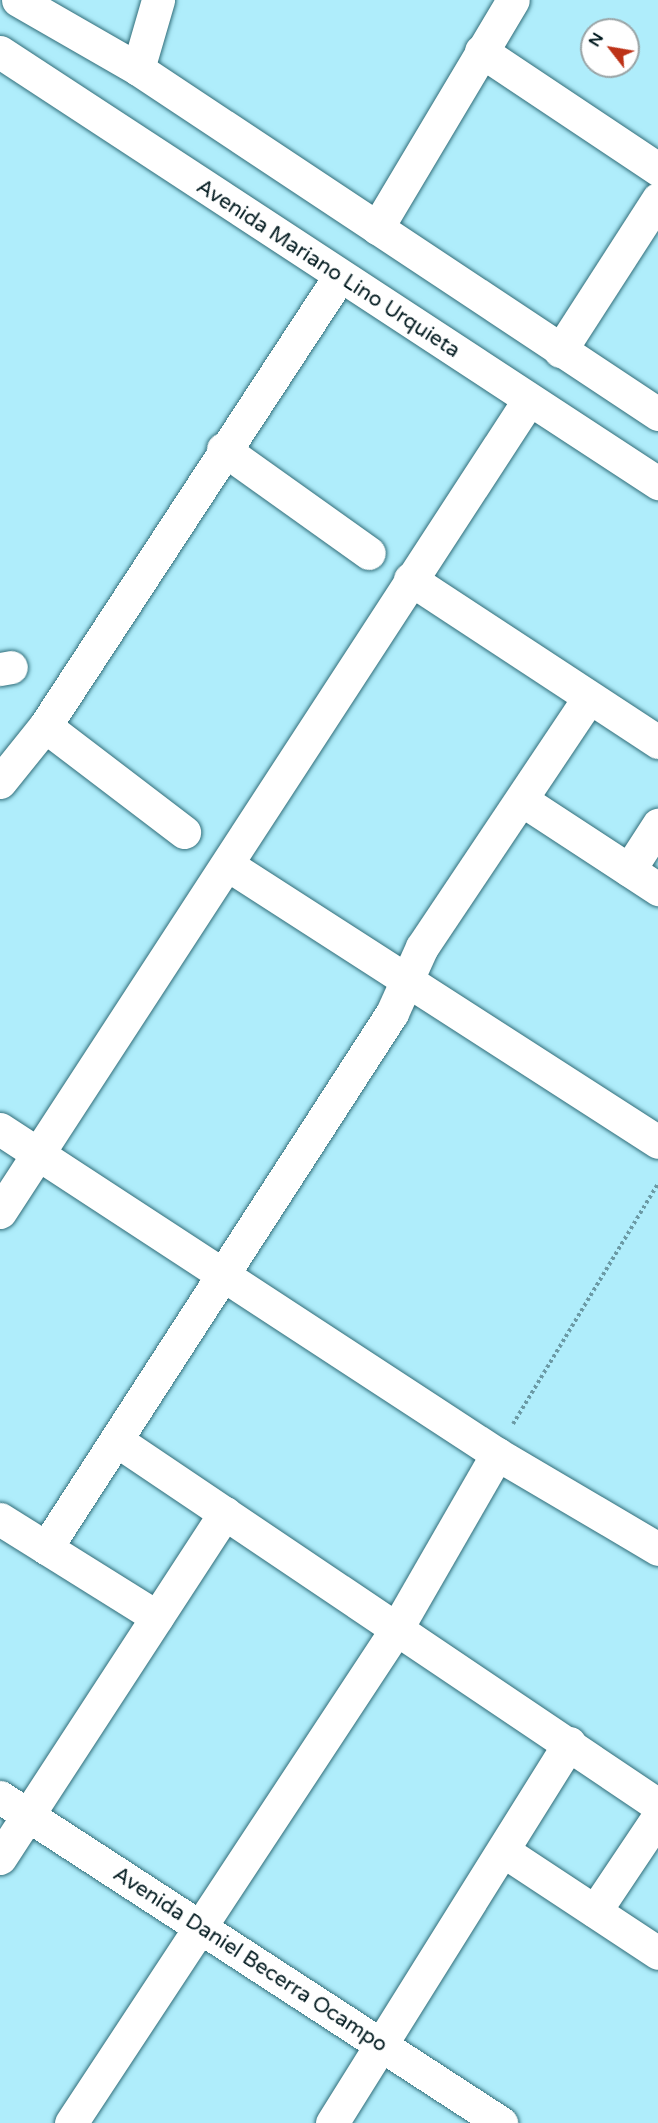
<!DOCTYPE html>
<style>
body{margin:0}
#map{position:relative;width:658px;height:2123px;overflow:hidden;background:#afedfb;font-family:"Varela Round",sans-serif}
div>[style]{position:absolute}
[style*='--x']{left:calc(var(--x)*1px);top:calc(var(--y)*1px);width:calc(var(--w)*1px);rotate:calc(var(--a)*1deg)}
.path>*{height:4px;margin-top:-2px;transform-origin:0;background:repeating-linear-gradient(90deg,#6b9aa5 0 3px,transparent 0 6px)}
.roads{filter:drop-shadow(0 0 2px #316d79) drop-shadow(0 0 2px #316d79)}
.street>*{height:33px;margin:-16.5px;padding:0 16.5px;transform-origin:16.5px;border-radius:16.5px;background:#fff}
.secondary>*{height:33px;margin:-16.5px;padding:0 16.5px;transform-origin:16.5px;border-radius:16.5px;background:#fff}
span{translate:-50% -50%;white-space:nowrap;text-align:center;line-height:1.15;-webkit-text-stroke:4.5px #fff;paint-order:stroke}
.street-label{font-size:21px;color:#031b20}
.north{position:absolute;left:580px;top:18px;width:60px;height:60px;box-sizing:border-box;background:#fff;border:2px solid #9aa4a6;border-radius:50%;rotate:301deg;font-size:16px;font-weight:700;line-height:24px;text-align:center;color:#031b20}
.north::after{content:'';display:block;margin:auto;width:21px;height:27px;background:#bd3217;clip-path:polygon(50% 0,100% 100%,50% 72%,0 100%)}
</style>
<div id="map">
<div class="path">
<div style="--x:513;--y:1424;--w:280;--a:-58.9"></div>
</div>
<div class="roads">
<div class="street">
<div style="--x:481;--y:51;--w:213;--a:33.7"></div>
<div style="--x:138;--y:69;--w:72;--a:-73.8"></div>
<div style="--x:377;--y:228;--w:265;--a:-59.2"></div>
<div style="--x:560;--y:351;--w:181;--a:-57.2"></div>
<div style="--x:223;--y:449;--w:179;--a:35.5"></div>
<div style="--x:410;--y:579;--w:297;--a:33.3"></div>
<div style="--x:0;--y:669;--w:11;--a:-10"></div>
<div style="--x:45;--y:726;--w:175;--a:37.3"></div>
<div style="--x:0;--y:782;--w:72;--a:-51.2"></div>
<div style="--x:45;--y:726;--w:537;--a:-56.78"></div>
<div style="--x:522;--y:800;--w:163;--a:33.2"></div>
<div style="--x:228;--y:865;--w:511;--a:32.79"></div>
<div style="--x:629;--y:870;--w:54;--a:-57.2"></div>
<div style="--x:0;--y:1129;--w:594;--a:33.18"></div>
<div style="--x:497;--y:1454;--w:187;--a:30.5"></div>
<div style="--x:0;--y:1212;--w:968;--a:-56.93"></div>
<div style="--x:116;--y:1440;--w:653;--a:33.96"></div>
<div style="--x:0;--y:1519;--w:185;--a:32"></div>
<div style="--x:46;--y:1548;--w:637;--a:-57.11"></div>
<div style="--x:392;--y:1013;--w:72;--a:-65.6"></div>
<div style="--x:422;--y:947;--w:300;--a:-56.2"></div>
<div style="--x:0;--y:1797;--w:598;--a:33.05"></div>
<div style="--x:505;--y:1852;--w:183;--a:33.4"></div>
<div style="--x:0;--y:1858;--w:412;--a:-56.9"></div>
<div style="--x:595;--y:1911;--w:113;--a:-56.2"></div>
<div style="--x:71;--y:2123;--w:593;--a:-56.63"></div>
<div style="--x:397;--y:1628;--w:201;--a:-60.1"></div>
<div style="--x:332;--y:2123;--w:448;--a:-58"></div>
</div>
<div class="secondary">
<div style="--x:18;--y:0;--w:138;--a:29.9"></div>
<div style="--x:138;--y:69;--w:624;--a:33.56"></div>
<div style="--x:0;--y:52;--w:787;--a:33.23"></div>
</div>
</div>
<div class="street-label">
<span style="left:328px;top:269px;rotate:33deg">Avenida Mariano Lino Urquieta</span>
<span style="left:250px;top:1960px;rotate:33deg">Avenida Daniel Becerra Ocampo</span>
</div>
<div class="north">N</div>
</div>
